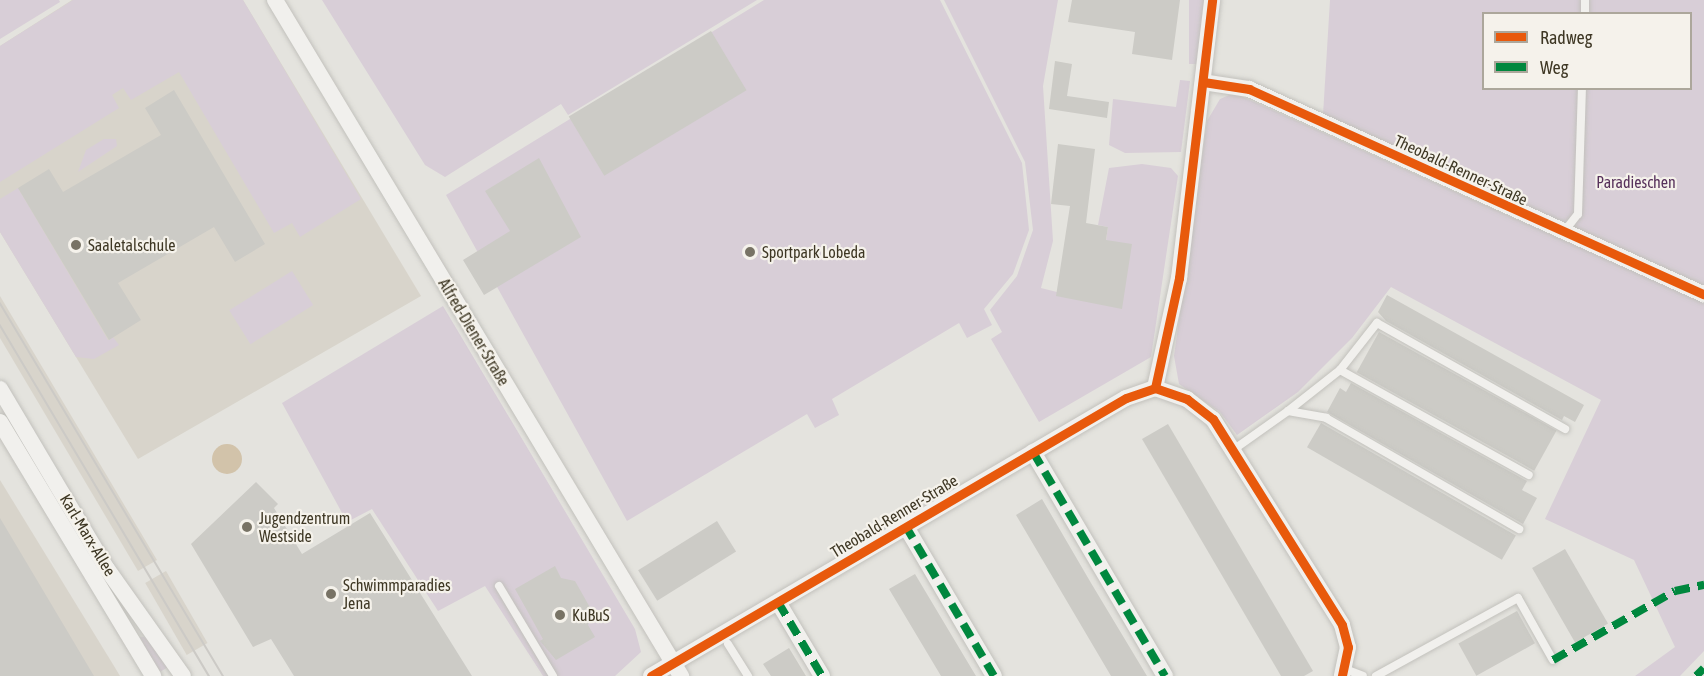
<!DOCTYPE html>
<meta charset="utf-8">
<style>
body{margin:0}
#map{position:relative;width:1704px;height:676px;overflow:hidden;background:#e4e3de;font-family:"Asap Condensed",sans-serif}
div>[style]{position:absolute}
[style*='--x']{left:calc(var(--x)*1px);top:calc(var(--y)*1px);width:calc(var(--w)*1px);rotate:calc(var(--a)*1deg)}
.built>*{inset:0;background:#d8d4cb;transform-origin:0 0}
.green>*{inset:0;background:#d8ced7;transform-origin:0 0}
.water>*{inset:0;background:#d2c3aa}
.round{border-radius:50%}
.building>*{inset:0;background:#cccbc6;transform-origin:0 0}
.roads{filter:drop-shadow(0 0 2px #c2c1bc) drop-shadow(0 0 2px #c2c1bc)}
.service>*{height:8px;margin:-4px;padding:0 4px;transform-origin:4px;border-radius:4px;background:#f1f0ed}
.minor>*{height:16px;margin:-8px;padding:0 8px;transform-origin:8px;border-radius:8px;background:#f1f0ed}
.tram>*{height:1.5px;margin:-0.75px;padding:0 0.75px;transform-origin:0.75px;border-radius:0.75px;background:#cccac6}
.quiet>*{height:8px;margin-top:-4px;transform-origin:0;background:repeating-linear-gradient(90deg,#00873e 0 15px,transparent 0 23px)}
.cycleway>*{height:9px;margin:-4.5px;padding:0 4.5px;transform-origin:4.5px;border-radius:4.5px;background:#e8590c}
.dots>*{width:16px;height:16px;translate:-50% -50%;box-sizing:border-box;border:3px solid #f5f2eb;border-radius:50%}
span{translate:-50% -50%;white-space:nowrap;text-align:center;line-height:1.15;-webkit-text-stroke:4.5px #f5f2eb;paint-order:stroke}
.street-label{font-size:16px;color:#3e3724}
.park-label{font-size:16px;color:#57315b}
.poi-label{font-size:16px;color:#3e3724}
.left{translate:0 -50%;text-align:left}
.legend{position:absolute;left:1482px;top:12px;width:210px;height:78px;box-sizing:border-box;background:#f5f2eb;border:2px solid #aca79b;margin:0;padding:8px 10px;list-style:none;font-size:18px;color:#3e3724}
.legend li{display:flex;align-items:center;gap:12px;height:30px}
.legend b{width:30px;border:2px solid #aca79b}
</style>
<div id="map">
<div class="built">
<div style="clip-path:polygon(72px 0,243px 0,421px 296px,138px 459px,0 232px,0 46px)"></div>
<div style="clip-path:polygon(0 296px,157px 560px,138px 571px,0 338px)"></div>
<div style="clip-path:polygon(0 480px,114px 666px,120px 676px,0 676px)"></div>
<div style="left:166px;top:571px;width:83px;height:24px;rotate:60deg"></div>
</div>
<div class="green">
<div style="clip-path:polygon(0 0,59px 0,60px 2px,0 39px)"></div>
<div style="clip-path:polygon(73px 0,243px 0,361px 199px,300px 237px,292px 223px,274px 233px,179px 72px,131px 100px,123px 88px,112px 95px,119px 108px,0 182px,0 46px)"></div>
<div style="clip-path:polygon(322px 0,757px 0,568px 115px,561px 104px,445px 177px,425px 165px)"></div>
<div style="clip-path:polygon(764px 0,940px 0,1022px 163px,1029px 230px,1013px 274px,984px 309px,992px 325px,967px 338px,959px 323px,832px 399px,839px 415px,815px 428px,807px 414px,627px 521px,446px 195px)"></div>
<div style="clip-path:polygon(944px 0,1058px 0,1043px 86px,1053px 241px,1041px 288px,1097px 302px,1108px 227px,1098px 225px,1109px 168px,1142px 164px,1171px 168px,1178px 176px,1151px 357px,1039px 422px,991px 339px,1002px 332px,990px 310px,1017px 276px,1033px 230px,1025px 162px)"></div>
<div style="left:1189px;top:0;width:18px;height:64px"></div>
<div style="clip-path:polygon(evenodd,1330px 0,1704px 0,1704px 289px,1323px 115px,1330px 0,1484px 14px,1690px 14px,1690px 88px,1484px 88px,1484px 14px)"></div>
<div style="clip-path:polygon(1180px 80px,1190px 81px,1181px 152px,1125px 153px,1109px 145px,1113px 99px,1176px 107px)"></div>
<div style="clip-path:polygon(1234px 93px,1704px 303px,1704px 651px,1680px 676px,1635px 676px,1675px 647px,1634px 560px,1545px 519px,1601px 400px,1391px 287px,1352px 338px,1298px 392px,1237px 435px,1220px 412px,1179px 384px,1174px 356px,1207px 121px,1220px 99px)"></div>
<div style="clip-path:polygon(104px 139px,116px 139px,117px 146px,78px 172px,86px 150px)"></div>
<div style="clip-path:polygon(18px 188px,108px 340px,113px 337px,119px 345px,94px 359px,76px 357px,0 232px,0 199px)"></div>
<div style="left:292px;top:271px;width:40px;height:74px;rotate:58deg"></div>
<div style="clip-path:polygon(443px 306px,635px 629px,641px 652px,615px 676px,543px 676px,485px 586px,438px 611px,372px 509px,347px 522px,282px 403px)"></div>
<div style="clip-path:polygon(140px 637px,144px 637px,170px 666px,158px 673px)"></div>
</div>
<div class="water">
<div class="round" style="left:212px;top:444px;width:30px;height:30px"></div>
</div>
<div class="building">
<div style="clip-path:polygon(1072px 0,1180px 0,1172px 60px,1132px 54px,1135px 32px,1068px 22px)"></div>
<div style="left:711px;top:31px;width:69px;height:166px;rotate:59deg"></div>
<div style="clip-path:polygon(1055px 61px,1072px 64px,1067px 96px,1109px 102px,1107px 118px,1049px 109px)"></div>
<div style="clip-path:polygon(174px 90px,265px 244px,235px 262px,214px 227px,118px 283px,141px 320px,109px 340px,18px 188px,49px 169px,63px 192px,161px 135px,145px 108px)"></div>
<div style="clip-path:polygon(1058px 144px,1095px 149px,1086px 223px,1108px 227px,1106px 240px,1132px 244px,1122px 309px,1056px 296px,1070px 206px,1051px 204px)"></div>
<div style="clip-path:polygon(539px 158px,581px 237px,484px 295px,463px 260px,510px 231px,485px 191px)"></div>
<div style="clip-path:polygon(1387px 295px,1584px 405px,1575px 422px,1564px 416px,1562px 420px,1386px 321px,1378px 312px)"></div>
<div style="left:1379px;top:332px;width:203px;height:46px;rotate:29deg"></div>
<div style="clip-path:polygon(1351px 383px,1527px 481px,1522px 490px,1537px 498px,1523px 524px,1327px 412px,1340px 388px,1346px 392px)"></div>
<div style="left:1321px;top:423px;width:225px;height:28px;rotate:30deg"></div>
<div style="clip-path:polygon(1168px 424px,1313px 671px,1304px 676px,1281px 676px,1142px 439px)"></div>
<div style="clip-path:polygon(256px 482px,278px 504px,274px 508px,302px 554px,370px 513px,472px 676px,294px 676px,271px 639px,253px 647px,191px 544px)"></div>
<div style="clip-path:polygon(1042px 499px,1091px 583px,1147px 676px,1111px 676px,1016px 515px)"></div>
<div style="clip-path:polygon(0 518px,94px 676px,0 676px)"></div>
<div style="left:717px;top:521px;width:36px;height:93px;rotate:58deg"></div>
<div style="left:1565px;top:549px;width:86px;height:38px;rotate:60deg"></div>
<div style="clip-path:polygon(555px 566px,561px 578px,575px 581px,592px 611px,588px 625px,595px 637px,556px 660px,540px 641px,543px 639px,515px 589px)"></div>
<div style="clip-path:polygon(915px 574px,964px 656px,976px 676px,941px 676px,889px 589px)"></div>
<div style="left:1517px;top:611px;width:37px;height:67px;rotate:61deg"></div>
<div style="clip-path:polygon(789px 648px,806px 676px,771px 676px,763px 664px)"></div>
</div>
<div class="roads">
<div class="service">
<div style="--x:1585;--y:14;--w:14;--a:-90"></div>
<div style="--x:1563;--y:233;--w:24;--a:-52"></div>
<div style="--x:1578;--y:214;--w:126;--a:-88.2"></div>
<div style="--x:1340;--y:370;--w:60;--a:-51.8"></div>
<div style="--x:1377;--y:323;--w:216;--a:29.4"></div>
<div style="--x:1288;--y:411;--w:66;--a:-38.3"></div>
<div style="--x:1340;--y:370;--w:216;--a:29.1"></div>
<div style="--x:1233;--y:450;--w:67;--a:-35.3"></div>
<div style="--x:1288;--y:411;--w:39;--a:10"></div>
<div style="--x:1326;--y:418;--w:223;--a:29.9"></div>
<div style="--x:499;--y:586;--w:105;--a:59"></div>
<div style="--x:728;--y:644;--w:38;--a:58"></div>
<div style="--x:1345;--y:669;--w:19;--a:21"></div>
<div style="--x:1376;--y:676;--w:162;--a:-28.8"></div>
<div style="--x:1518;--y:598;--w:71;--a:60.6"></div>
</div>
<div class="minor">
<div style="--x:275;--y:0;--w:789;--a:59.01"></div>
<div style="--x:1203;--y:82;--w:47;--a:8.7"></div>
<div style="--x:1249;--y:89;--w:499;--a:24.3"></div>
<div style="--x:1155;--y:388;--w:113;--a:-77.7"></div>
<div style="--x:1179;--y:278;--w:280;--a:-83.2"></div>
<div style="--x:0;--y:389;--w:209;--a:59.3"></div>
<div style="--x:107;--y:569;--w:131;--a:54.6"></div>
<div style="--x:0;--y:422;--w:297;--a:58.9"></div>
<div style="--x:1033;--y:452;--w:260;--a:59.5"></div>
<div style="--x:905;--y:525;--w:175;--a:59.5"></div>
<div style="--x:778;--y:602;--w:86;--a:59.3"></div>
<div style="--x:651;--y:676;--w:550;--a:-30.34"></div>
<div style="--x:1126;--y:398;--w:31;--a:-19"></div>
<div style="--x:1155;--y:388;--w:34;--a:19"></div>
<div style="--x:1187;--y:399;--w:33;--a:38"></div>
<div style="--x:1213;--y:419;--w:243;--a:57.9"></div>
<div style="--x:1342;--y:625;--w:23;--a:75"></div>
<div style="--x:1348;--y:647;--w:30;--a:102"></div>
</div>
</div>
<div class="tram">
<div style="--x:0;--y:303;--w:435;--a:59.1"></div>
<div style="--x:0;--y:325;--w:409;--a:59.2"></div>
</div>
<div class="quiet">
<div style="--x:1033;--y:452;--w:260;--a:59.5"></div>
<div style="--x:905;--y:525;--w:175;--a:59.5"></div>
<div style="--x:778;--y:602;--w:86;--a:59.3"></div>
<div style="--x:1553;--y:660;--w:140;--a:-29.5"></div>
<div style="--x:1675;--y:591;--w:30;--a:-12"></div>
<div style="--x:1696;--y:676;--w:11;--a:-45"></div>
</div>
<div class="cycleway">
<div style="--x:1203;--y:82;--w:47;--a:8.7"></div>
<div style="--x:1249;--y:89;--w:499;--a:24.3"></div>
<div style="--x:1155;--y:388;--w:113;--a:-77.7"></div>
<div style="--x:1179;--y:278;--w:280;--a:-83.2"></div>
<div style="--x:651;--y:676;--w:550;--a:-30.34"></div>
<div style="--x:1126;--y:398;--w:31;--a:-19"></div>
<div style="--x:1155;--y:388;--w:34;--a:19"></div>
<div style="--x:1187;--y:399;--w:33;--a:38"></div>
<div style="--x:1213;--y:419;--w:243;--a:57.9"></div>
<div style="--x:1342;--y:625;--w:23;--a:75"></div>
<div style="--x:1348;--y:647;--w:30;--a:102"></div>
</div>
<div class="dots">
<div style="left:76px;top:245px;background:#787365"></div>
<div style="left:750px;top:252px;background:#787365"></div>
<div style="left:247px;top:527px;background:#787365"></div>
<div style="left:331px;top:594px;background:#787365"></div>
<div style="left:560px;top:615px;background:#787365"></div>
</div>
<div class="street-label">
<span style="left:1461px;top:170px;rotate:25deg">Theobald-Renner-Straße</span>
<span style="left:474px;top:332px;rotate:59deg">Alfred-Diener-Straße</span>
<span style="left:894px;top:516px;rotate:-31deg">Theobald-Renner-Straße</span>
<span style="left:88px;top:535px;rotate:59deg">Karl-Marx-Allee</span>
</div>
<div class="park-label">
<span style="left:1636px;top:182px">Paradieschen</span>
</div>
<div class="poi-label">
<span class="left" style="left:88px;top:245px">Saaletalschule</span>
<span class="left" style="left:762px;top:252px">Sportpark Lobeda</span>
<span class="left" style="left:259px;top:527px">Jugendzentrum<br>Westside</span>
<span class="left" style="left:343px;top:594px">Schwimmparadies<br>Jena</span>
<span class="left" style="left:572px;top:615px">KuBuS</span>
</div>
<ul class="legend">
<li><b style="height:8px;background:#e8590c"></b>Radweg</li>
<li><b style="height:8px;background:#00873e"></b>Weg</li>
</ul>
</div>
